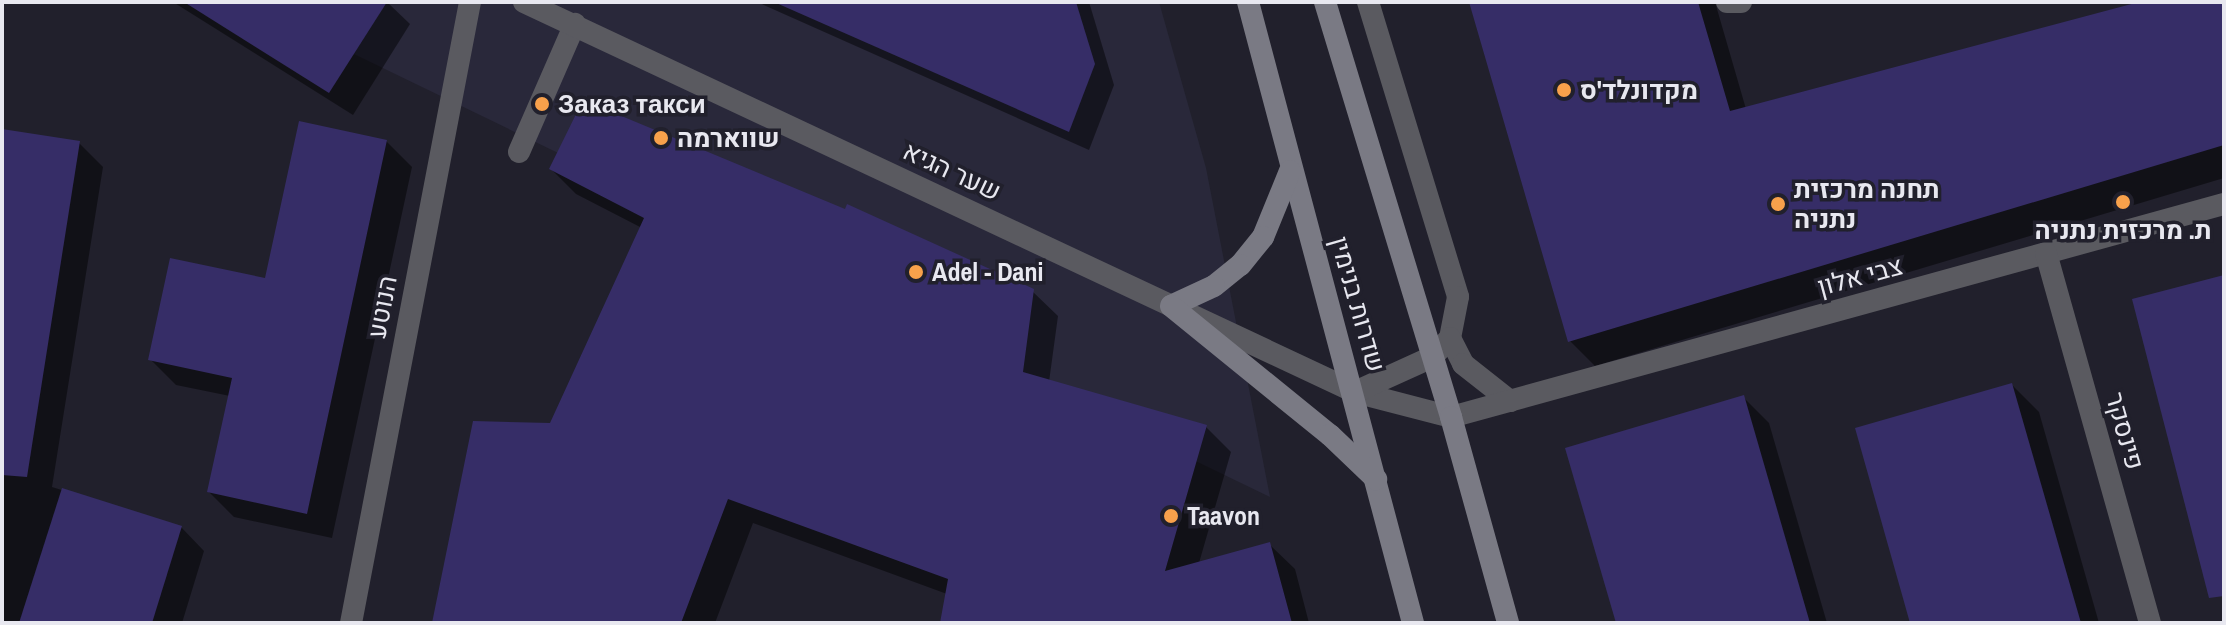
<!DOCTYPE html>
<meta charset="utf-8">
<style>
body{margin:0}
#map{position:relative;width:2226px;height:625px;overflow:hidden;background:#21202c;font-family:"Archivo Narrow",Heebo,sans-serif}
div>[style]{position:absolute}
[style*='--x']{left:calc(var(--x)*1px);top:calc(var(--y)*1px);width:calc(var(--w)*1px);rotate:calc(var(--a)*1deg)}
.built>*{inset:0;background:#29283a}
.shadow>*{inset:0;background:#0007}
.building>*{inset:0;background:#362d67}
.service>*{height:22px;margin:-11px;padding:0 11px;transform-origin:11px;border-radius:11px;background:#5a5a60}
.minor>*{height:22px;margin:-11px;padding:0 11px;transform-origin:11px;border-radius:11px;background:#5a5a60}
.secondary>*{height:22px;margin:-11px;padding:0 11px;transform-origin:11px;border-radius:11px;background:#7a7a84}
.dots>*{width:22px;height:22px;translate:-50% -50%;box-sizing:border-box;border:4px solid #21202c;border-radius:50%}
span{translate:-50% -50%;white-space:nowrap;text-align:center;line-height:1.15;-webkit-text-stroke:7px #21202c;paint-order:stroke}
.poi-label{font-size:26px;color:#e8e8f0;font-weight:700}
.left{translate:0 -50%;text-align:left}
.street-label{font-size:26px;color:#e8e8f0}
.frame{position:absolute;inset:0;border:4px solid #e8e8f0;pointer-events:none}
</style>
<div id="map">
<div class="built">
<div style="clip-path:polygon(246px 2px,1159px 2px,1206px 168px,1270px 497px)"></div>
</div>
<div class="shadow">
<div style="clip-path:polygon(173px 2px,387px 2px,410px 24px,353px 115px)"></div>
<div style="clip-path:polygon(757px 2px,1089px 2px,1114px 85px,1089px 150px)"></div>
<div style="clip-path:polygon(1471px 2px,1715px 2px,1746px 109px,2147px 2px,2224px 2px,2224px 178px,1595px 366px,1570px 341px)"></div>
<div style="clip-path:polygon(2px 131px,79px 143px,103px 167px,52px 487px,181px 527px,204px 551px,182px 623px,2px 623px)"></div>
<div style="clip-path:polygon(386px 141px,412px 167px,332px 538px,234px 517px,209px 492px,230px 396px,176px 385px,151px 360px,266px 280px)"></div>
<div style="clip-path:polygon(551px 169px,1032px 291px,1058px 316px,1049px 382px,1206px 427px,1231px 452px,1199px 563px,1269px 544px,1295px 569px,1309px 623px,942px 623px,947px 594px,753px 523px,715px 623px,434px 623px,551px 425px,642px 228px,576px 194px)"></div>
<div style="clip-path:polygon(2012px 385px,2039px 412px,2099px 623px,1913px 623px)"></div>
<div style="clip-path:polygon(1743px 397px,1769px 423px,1827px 623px,1618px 623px)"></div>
</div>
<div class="building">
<div style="clip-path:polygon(184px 2px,387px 2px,329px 93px)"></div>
<div style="clip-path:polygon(774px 2px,1076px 2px,1095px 64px,1069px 132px)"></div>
<div style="clip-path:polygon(1469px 2px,1698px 2px,1730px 111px,2139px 2px,2224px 2px,2224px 145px,1568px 342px)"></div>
<div style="clip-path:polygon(583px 100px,845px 209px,847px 204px,1034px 289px,1023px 372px,1207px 425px,1165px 571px,1270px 542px,1292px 623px,940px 623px,948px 579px,728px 499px,681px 623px,432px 623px,473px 421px,550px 423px,644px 218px,549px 169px)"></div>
<div style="clip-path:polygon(299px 121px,387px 140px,307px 514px,207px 492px,232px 378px,148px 360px,170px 258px,265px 278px)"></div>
<div style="clip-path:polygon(2px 129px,80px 141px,27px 477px,2px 475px)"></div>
<div style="clip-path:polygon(2224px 275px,2224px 596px,2209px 598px,2132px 299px)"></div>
<div style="clip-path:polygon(2012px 383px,2081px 623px,1910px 623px,1855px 428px)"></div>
<div style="clip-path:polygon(1744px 395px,1810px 623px,1616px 623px,1565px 448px)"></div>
<div style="clip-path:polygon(62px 488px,182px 526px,152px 623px,19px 623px)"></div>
</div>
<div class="service">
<div style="--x:1368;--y:2;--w:308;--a:73"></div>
<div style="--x:1458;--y:297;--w:42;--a:101"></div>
<div style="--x:1450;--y:338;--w:26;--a:133"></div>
<div style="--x:1727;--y:2;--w:14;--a:0"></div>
<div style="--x:519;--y:152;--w:140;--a:-66.4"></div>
<div style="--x:1450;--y:338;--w:29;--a:63"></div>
<div style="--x:1463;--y:364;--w:60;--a:38.2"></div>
</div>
<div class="minor">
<div style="--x:524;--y:2;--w:918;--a:25.14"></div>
<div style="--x:1355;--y:392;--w:99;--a:14.6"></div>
<div style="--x:1451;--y:417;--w:802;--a:-15.41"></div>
<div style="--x:2046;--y:253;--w:384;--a:74.3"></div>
<div style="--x:1355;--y:392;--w:85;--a:-24.4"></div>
<div style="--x:351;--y:623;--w:632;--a:-79.15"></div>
</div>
<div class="secondary">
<div style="--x:1248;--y:2;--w:643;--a:75.12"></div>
<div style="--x:1325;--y:2;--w:434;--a:73.1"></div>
<div style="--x:1451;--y:417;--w:214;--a:74.5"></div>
<div style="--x:1290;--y:171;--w:71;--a:112.2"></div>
<div style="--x:1263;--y:237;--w:36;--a:129"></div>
<div style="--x:1240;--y:265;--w:33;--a:141"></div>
<div style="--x:1214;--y:286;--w:47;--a:155.1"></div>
<div style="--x:1171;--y:306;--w:205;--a:39.1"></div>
<div style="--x:1330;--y:435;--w:64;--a:43.7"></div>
</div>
<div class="dots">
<div style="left:1564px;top:90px;background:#f8a14b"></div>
<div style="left:542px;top:104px;background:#f8a14b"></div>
<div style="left:661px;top:138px;background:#f8a14b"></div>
<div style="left:2123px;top:202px;background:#f8a14b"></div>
<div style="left:1778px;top:204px;background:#f8a14b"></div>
<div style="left:916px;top:272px;background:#f8a14b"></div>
<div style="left:1171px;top:516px;background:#f8a14b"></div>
</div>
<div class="poi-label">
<span class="left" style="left:1580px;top:90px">מקדונלד'ס</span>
<span class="left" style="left:558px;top:104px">Заказ такси</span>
<span class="left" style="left:677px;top:138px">שווארמה</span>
<span class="left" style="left:1794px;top:204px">תחנה מרכזית<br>נתניה</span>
<span style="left:2123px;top:230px">ת. מרכזית נתניה</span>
<span class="left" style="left:932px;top:272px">Adel - Dani</span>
<span class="left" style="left:1187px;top:516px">Taavon</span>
</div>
<div class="street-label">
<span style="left:952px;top:171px;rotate:25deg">שער הגיא</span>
<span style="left:1860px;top:276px;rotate:-15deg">צבי אלון</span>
<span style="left:1358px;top:304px;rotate:74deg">שדרות בנימין</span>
<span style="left:382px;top:307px;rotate:-79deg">הנוטע</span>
<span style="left:2125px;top:431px;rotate:74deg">פינסקר</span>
</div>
<div class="frame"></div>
</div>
